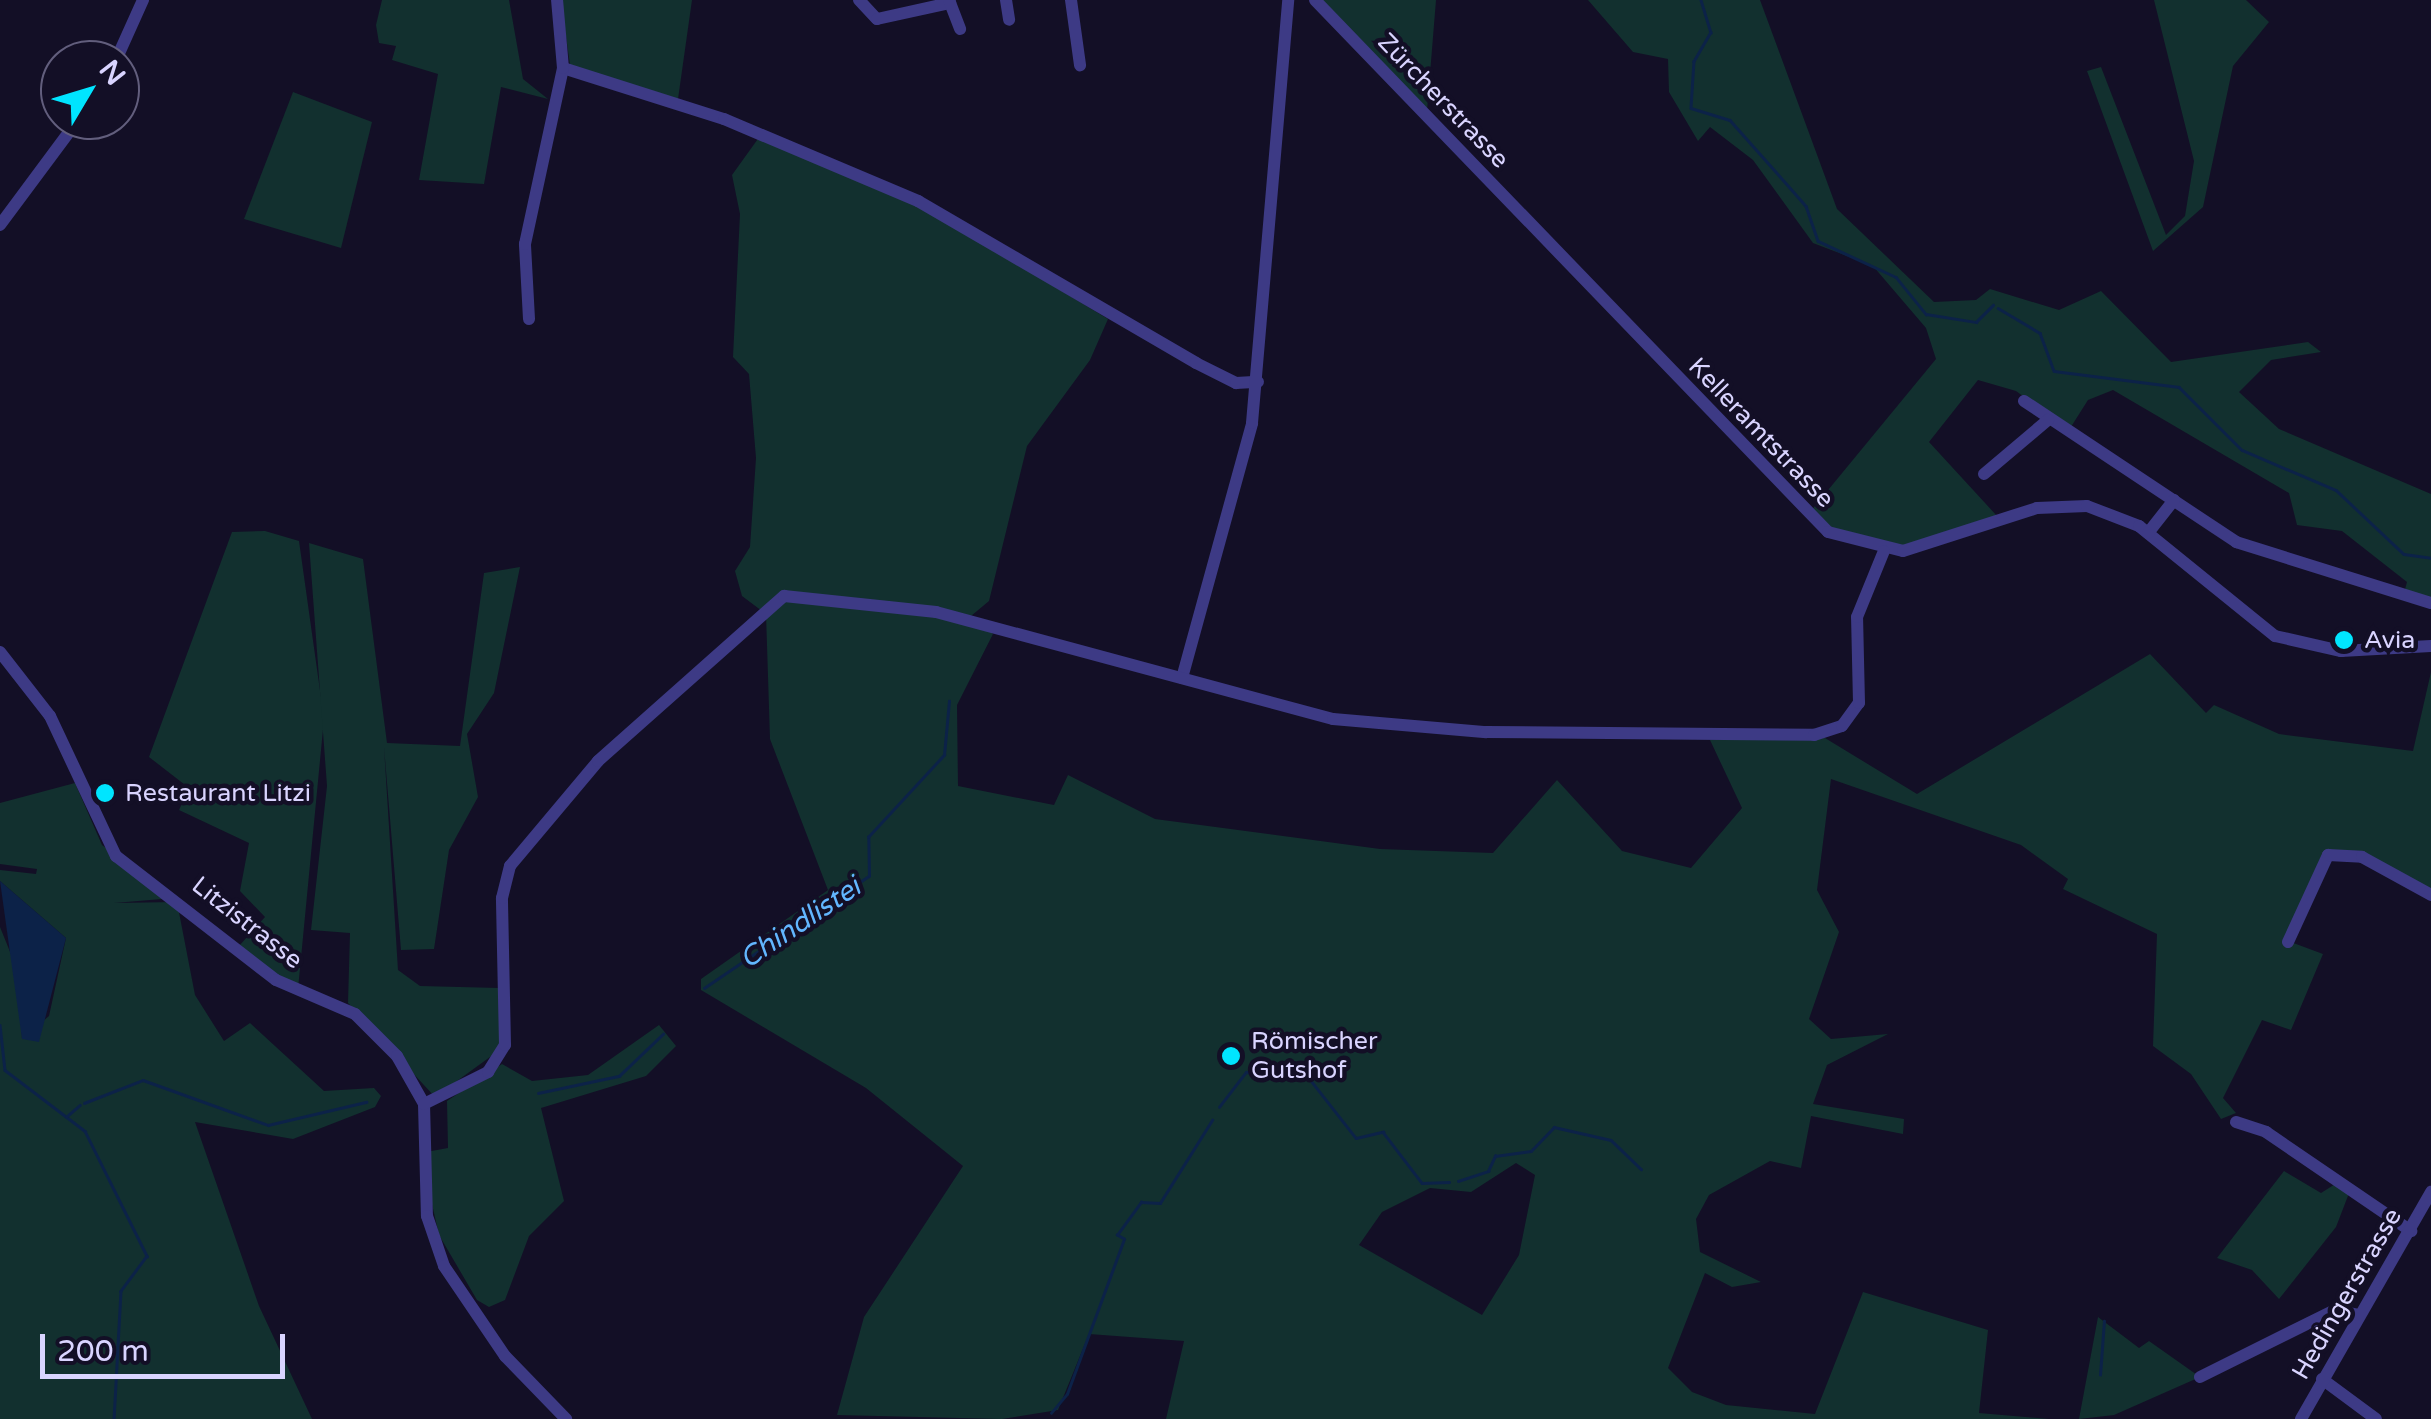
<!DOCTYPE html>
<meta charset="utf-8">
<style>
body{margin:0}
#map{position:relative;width:2431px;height:1419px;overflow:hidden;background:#130f26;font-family:"Varela Round",sans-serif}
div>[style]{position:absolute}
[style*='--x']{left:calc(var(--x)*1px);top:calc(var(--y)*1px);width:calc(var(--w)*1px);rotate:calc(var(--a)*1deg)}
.green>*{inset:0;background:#12302f}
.water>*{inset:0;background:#0c2248}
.stream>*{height:2.5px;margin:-1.25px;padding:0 1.25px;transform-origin:1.25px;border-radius:1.25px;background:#0c2248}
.minor>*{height:12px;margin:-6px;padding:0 6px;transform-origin:6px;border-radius:6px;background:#3d3a85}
.dots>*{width:28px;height:28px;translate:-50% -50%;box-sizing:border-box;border:5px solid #130f26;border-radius:50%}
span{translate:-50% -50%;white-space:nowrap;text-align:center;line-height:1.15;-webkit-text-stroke:9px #130f26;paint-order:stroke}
.street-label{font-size:25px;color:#d9d4ff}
.poi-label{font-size:25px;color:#d9d4ff}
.left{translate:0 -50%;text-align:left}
.water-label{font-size:28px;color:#62b6ff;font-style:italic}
.north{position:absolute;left:40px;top:40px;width:100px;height:100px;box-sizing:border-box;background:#130f26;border:2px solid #625e7d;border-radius:50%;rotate:52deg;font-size:28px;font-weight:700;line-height:40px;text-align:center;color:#d9d4ff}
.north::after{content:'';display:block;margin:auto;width:35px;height:45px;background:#00e5ff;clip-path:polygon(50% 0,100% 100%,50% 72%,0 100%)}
.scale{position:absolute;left:40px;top:1334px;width:245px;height:45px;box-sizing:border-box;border:5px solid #d9d4ff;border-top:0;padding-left:12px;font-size:30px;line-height:35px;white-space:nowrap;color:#d9d4ff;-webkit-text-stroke:8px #130f26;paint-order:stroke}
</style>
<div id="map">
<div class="green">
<div style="clip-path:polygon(382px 0,509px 0,523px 79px,548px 99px,501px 87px,484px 184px,419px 180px,438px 74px,392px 60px,396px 46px,379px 43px,376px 25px)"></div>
<div style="clip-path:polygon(561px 0,692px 0,678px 99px,570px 65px)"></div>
<div style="clip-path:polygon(1321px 0,1436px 0,1427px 111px)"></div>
<div style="clip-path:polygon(1588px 0,1760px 0,1837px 209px,1934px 302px,1976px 300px,1990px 289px,2059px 310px,2101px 291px,2171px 362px,2308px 342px,2321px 352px,2271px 360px,2239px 392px,2279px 429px,2431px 494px,2431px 603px,2404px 593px,2407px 582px,2342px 531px,2297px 525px,2289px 493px,2113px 390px,2088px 400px,2069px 430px,2016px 391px,1978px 380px,1929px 442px,1997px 516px,1904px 546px,1835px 530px,1810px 512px,1936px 359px,1926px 328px,1873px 266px,1813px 243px,1753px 160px,1710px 127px,1698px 141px,1669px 92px,1668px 59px,1633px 52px)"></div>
<div style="clip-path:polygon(2154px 0,2246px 0,2269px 22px,2233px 66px,2203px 207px,2153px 251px,2087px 71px,2101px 67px,2166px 235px,2185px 216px,2194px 161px)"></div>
<div style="clip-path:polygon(293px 92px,372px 122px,341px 248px,244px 219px)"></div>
<div style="clip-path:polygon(evenodd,760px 136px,917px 204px,1108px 319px,1090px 360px,1027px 446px,989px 601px,971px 616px,993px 634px,957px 705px,958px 786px,1054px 805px,1068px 775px,1155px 819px,1380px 849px,1493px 853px,1557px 780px,1622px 851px,1691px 868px,1742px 808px,1710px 740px,1825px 738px,1917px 794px,2150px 654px,2206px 713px,2214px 705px,2279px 734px,2413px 751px,2431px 672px,2431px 895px,2362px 857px,2321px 860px,2288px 941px,2323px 954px,2291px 1030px,2262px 1020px,2223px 1098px,2236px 1113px,2221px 1119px,2191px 1074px,2153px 1046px,2157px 934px,2063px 889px,2068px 879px,2021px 845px,1831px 779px,1817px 890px,1839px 932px,1809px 1019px,1831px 1039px,1888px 1034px,1827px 1065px,1813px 1104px,1904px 1119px,1903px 1134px,1811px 1116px,1801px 1168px,1770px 1161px,1709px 1195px,1696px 1219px,1700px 1252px,1761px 1282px,1732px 1287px,1705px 1273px,1668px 1368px,1692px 1392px,1726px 1405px,1815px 1414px,1863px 1292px,1988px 1330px,1979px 1413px,2049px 1419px,1166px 1419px,1184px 1341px,1089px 1334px,1058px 1410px,1002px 1419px,837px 1415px,864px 1317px,963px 1166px,866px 1088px,701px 990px,701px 979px,828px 890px,770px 739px,766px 614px,742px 596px,735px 571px,750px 547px,756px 458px,749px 374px,733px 357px,740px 214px,732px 175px,760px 136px,1516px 1163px,1535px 1175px,1519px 1255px,1482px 1315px,1359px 1245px,1382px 1212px,1430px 1188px,1471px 1192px,1516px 1163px)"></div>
<div style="clip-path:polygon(265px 531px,299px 541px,324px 719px,298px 989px,239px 946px,265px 917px,240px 891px,249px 843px,179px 810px,189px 788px,149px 757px,232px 532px)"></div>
<div style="clip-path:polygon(309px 543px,363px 559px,387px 743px,460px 746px,484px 573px,520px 567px,494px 693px,467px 734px,478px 797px,449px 850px,434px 949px,401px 950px,384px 747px,398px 970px,420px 986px,499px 988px,501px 1049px,435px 1097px,348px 1003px,350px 933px,311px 930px,327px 786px)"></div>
<div style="clip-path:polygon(75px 783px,102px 845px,174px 898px,114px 903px,177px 902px,195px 995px,224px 1041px,250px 1023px,324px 1091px,374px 1088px,381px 1096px,375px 1107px,293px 1139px,195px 1122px,259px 1306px,312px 1419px,0 1419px,0 927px,19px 974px,22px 1039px,49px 1016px,66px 938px,0 881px,0 870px,36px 874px,37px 869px,0 864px,0 803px)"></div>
<div style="clip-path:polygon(659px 1025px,676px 1046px,646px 1076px,541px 1108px,564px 1201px,529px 1236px,505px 1300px,489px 1307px,477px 1300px,439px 1235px,427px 1182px,426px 1152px,448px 1148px,447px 1101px,502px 1064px,532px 1081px,588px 1075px)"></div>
<div style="clip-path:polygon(2284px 1171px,2321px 1193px,2340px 1181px,2351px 1188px,2336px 1227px,2279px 1299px,2252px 1270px,2217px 1258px)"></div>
<div style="clip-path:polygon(2098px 1317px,2139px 1348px,2149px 1341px,2200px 1377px,2114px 1415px,2079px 1419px)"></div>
</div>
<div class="water">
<div style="clip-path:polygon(0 881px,66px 938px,39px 1042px,22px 1039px)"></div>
</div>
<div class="stream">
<div style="--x:1701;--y:0;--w:34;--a:73"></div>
<div style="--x:1711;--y:32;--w:34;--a:120"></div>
<div style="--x:1694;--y:61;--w:47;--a:93.7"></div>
<div style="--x:1691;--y:108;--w:41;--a:17.1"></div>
<div style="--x:1730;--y:120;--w:115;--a:48.5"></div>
<div style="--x:1806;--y:206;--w:37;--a:71"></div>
<div style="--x:1818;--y:241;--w:86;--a:24.8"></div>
<div style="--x:1896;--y:277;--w:48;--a:51"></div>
<div style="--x:1926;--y:314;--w:51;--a:9.1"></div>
<div style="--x:1976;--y:322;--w:24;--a:-45"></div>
<div style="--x:1998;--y:308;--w:49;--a:30.8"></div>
<div style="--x:2040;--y:333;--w:40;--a:69.8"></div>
<div style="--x:2054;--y:371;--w:126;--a:7.3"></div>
<div style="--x:2179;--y:387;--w:89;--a:45"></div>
<div style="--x:2242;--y:450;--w:102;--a:23.1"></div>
<div style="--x:2336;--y:490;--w:93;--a:43.3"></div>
<div style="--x:2404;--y:554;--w:27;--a:8"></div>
<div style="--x:704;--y:988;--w:199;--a:-34.2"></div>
<div style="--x:869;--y:876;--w:39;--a:-91"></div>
<div style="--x:868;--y:837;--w:112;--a:-47.2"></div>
<div style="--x:944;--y:755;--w:54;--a:-84.7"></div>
<div style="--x:0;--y:1025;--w:45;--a:83.7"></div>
<div style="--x:5;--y:1070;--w:101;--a:37.3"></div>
<div style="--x:85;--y:1131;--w:140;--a:63.6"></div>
<div style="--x:147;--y:1256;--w:44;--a:126.6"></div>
<div style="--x:121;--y:1291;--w:128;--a:93.1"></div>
<div style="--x:538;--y:1093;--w:83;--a:-11.9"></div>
<div style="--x:619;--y:1076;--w:61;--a:-43.7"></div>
<div style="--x:84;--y:1103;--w:63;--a:-21.3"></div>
<div style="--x:143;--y:1080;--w:133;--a:19.8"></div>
<div style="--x:268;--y:1125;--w:101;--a:-13.2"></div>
<div style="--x:1219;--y:1107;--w:44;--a:-52.4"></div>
<div style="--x:1246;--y:1072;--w:63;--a:5.4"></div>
<div style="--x:1309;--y:1078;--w:76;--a:51.9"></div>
<div style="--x:1356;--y:1138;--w:28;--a:-13"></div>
<div style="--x:1383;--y:1132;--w:64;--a:52.6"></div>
<div style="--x:1422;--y:1183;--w:27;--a:-2"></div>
<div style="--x:66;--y:1117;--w:18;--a:-41"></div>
<div style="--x:1458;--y:1181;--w:32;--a:-18"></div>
<div style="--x:1488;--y:1171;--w:17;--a:-65"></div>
<div style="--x:1495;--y:1156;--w:36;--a:-8"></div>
<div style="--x:1531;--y:1151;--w:33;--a:-46"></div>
<div style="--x:1554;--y:1127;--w:58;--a:12.8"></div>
<div style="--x:1611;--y:1140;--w:42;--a:44"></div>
<div style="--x:2100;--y:1375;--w:54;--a:-85.8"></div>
<div style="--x:1051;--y:1413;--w:25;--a:-50"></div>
<div style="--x:1067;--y:1394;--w:165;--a:-69.8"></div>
<div style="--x:1124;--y:1239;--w:8;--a:-150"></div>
<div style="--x:1117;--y:1235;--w:41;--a:-54"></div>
<div style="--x:1141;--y:1202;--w:19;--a:3"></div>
<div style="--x:1160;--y:1203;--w:98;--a:-57.9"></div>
</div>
<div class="minor">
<div style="--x:859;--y:0;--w:26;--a:47"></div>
<div style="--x:877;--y:19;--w:75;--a:-12.4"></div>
<div style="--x:949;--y:0;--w:31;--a:69"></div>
<div style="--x:1006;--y:0;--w:20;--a:81"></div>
<div style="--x:1071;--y:0;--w:66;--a:82.1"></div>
<div style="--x:1315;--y:0;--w:739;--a:46.04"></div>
<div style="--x:1828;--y:532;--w:77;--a:14.2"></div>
<div style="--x:1903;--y:551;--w:141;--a:-17.8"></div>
<div style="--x:2037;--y:508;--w:50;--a:-2.3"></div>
<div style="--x:2087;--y:506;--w:56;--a:21"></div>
<div style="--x:2139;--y:526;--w:175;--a:39"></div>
<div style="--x:2275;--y:636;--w:68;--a:12.8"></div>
<div style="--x:2341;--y:651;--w:90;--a:-3.2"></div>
<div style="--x:116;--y:60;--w:66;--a:-65.8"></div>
<div style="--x:563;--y:68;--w:169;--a:17.6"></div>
<div style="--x:724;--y:119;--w:211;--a:22.9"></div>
<div style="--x:918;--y:201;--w:322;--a:30.2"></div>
<div style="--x:1196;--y:363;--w:45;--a:26.6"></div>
<div style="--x:1236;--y:383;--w:22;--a:-3"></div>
<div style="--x:0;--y:225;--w:131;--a:-53.4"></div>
<div style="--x:529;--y:319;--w:75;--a:-93.1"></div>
<div style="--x:525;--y:244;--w:180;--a:-77.8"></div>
<div style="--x:563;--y:68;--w:68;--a:-95"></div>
<div style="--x:2024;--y:401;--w:255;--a:33.6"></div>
<div style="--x:2236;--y:542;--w:204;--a:17.4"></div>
<div style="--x:1984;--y:474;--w:84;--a:-40.2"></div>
<div style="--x:2148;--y:533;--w:42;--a:-51.8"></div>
<div style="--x:0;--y:652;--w:81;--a:52"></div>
<div style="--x:50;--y:716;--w:155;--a:64.8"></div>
<div style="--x:116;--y:856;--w:202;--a:37.8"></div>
<div style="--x:276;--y:980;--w:86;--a:23.3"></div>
<div style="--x:355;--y:1014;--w:59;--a:45"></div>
<div style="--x:397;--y:1056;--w:55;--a:60.6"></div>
<div style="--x:424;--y:1104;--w:112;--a:88.5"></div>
<div style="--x:427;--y:1216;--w:53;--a:71.2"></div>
<div style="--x:444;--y:1266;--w:109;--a:55.9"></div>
<div style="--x:505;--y:1356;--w:88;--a:45.9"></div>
<div style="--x:1182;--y:678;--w:264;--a:-74.6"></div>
<div style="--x:1252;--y:423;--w:425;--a:-85.1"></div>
<div style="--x:2288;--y:942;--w:96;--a:-65.3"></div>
<div style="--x:2328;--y:855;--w:34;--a:3"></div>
<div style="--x:2362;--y:857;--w:79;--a:28.8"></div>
<div style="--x:424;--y:1104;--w:72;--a:-26.6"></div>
<div style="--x:488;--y:1072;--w:32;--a:-58"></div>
<div style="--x:505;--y:1045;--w:147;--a:-91.2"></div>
<div style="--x:502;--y:898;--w:33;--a:-76"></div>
<div style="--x:510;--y:866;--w:137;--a:-50"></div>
<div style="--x:598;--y:761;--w:249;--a:-41.6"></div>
<div style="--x:784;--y:596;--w:153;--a:6"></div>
<div style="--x:936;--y:612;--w:411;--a:15.1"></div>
<div style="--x:1333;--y:719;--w:154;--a:4.9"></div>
<div style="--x:1486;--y:732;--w:328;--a:0.5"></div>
<div style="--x:1814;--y:735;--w:29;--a:-18"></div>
<div style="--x:1842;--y:726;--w:29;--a:-54"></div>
<div style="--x:1859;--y:703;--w:86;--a:-91.3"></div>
<div style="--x:1857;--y:617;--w:71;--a:-67.8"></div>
<div style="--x:2236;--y:1122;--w:32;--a:18"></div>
<div style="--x:2266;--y:1132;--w:176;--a:34.3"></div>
<div style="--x:2200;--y:1377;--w:151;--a:-26.4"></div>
<div style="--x:2335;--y:1310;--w:25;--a:12"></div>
<div style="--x:2322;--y:1379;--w:67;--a:36.5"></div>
<div style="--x:2301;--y:1419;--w:262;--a:-60.2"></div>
</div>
<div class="dots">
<div style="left:2344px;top:640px;background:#00e5ff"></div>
<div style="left:105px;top:793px;background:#00e5ff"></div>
<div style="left:1231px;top:1056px;background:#00e5ff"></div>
</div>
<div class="street-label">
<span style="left:1443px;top:101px;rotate:46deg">Zürcherstrasse</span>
<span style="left:1761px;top:433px;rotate:46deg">Kelleramtstrasse</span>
<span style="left:247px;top:923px;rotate:38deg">Litzistrasse</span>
<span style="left:2347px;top:1294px;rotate:-60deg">Hedingerstrasse</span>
</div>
<div class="poi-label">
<span class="left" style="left:2364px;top:640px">Avia</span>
<span class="left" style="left:125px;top:793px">Restaurant Litzi</span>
<span class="left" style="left:1251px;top:1056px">Römischer<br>Gutshof</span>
</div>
<div class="water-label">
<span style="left:800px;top:923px;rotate:-34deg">Chindlistei</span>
</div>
<div class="north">N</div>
<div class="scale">200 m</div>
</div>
